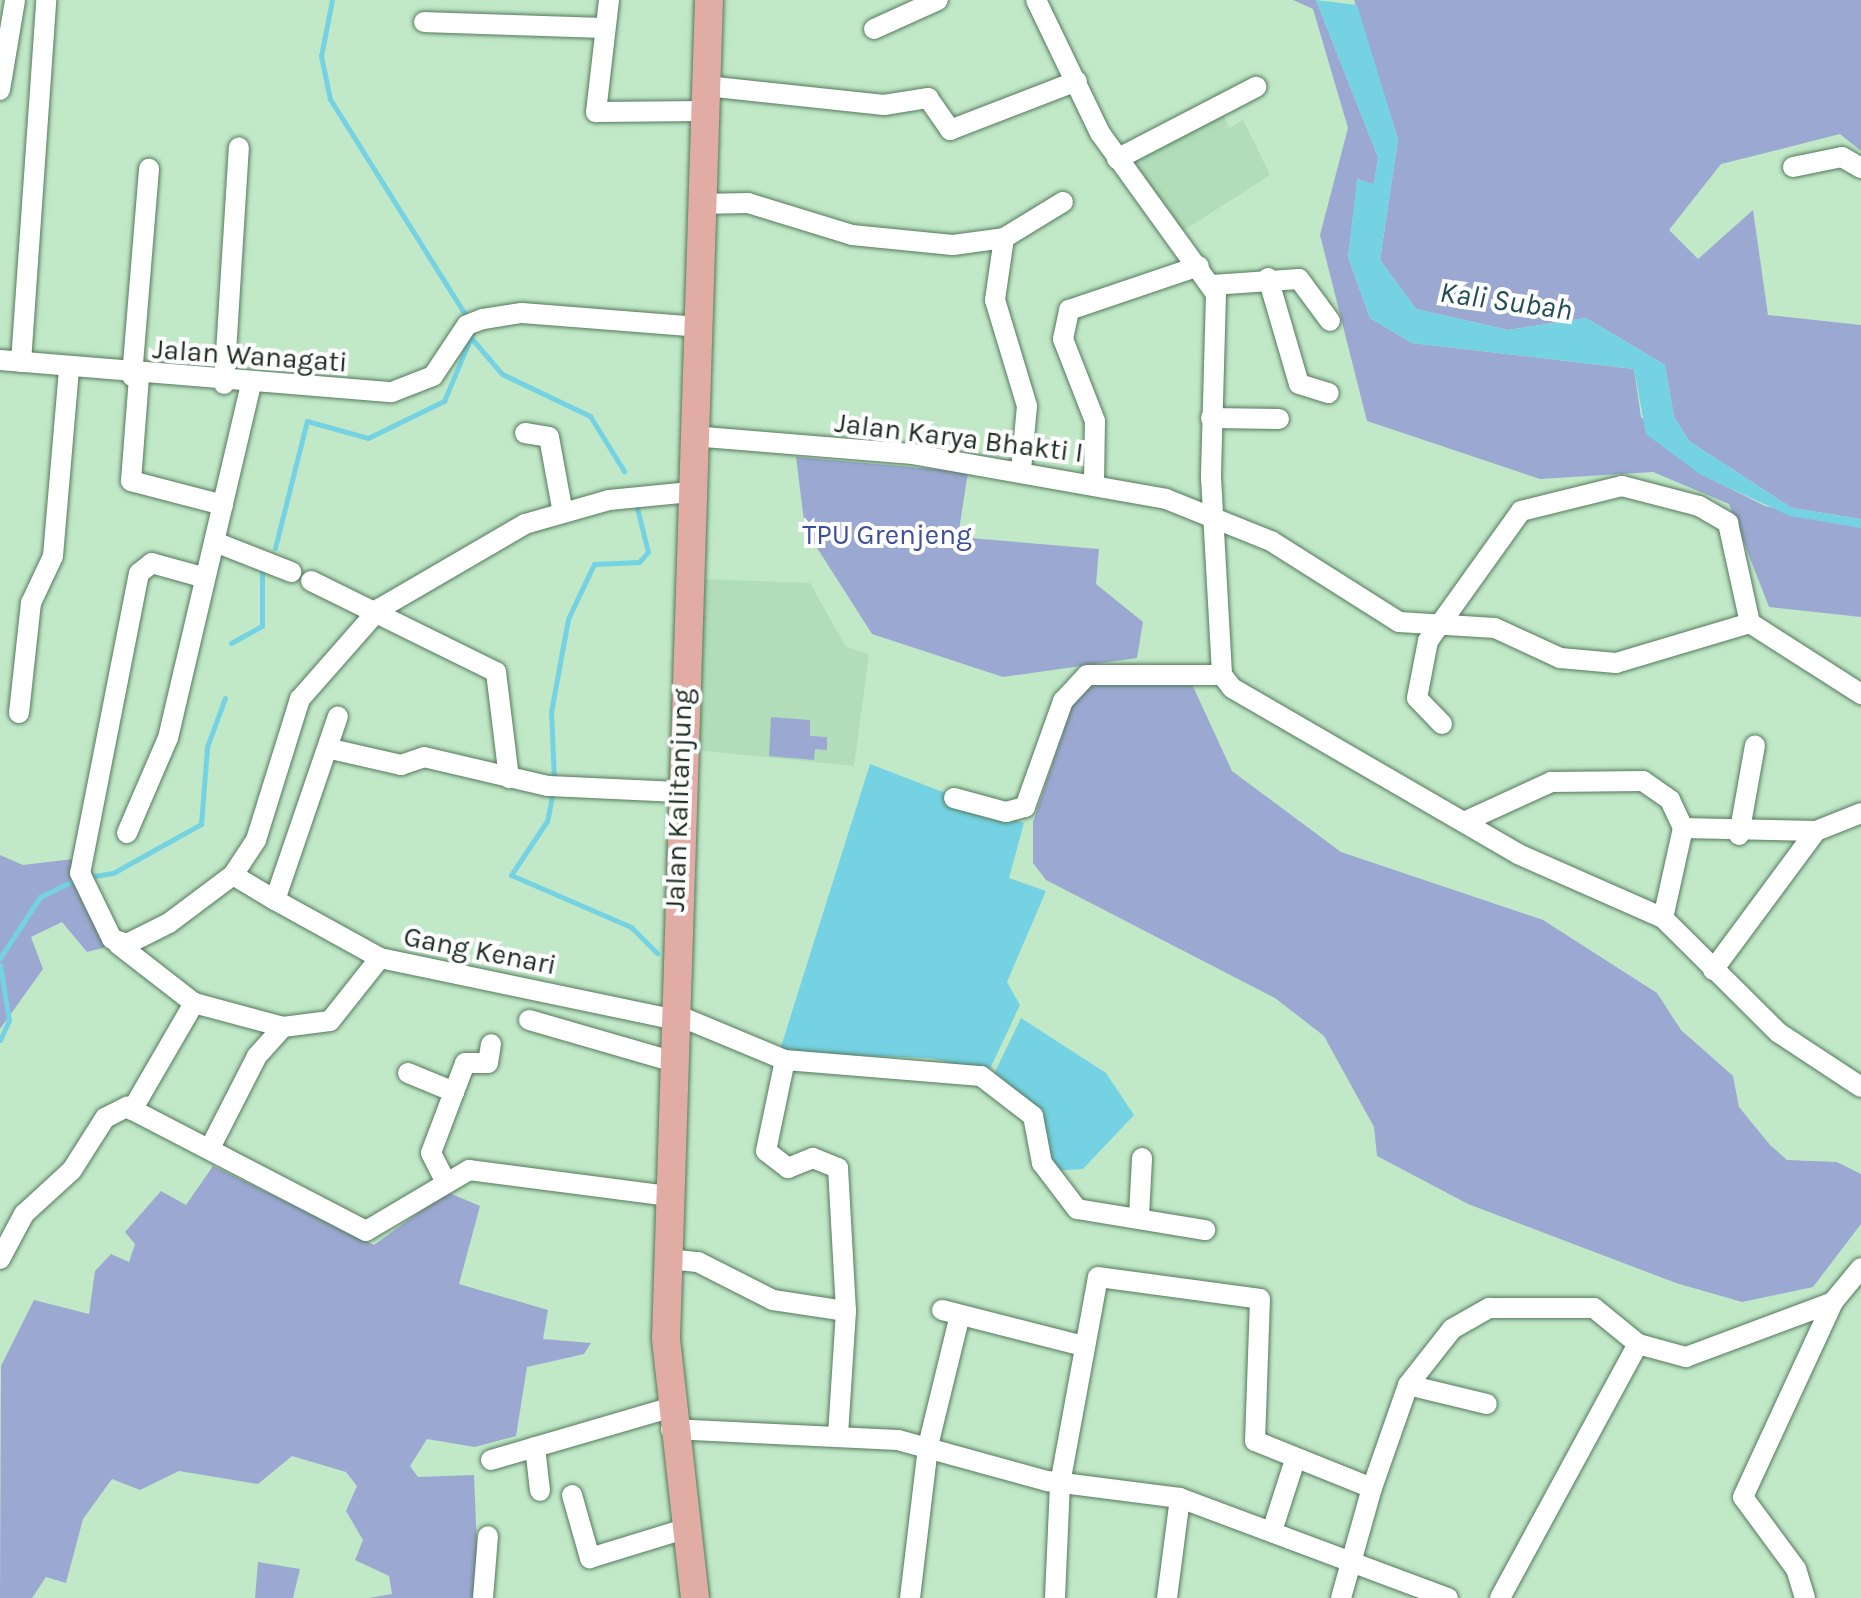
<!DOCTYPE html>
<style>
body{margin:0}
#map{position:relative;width:1861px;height:1598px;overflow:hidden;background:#c1e9c8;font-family:Karla,sans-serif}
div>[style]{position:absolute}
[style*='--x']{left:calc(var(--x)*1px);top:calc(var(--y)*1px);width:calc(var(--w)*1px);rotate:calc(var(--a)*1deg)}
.built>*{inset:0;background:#b1deb9}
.green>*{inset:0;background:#9ba9d2}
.water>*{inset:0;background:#75d2e2}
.stream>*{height:5px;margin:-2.5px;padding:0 2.5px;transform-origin:2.5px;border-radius:2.5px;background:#75d2e2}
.roads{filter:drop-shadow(0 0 2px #55795c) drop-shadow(0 0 2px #55795c)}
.minor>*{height:20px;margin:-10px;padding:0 10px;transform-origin:10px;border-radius:10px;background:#fff}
.major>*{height:28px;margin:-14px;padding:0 14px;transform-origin:14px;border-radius:14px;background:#e0aca4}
span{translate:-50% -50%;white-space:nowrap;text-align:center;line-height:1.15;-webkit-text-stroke:8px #fefefe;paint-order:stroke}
.street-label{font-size:28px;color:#1d2d21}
.park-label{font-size:28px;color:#3c4f98}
.water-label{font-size:30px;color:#244e55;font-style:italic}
</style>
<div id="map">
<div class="built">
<div style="clip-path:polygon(1221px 112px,1230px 128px,1243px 120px,1270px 175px,1180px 233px,1127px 161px)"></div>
<div style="clip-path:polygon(702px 579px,810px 583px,846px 647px,869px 654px,854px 766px,694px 750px)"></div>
</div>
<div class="green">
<div style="clip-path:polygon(1293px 0,1316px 0,1378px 157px,1374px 185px,1358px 179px,1348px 257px,1370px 318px,1412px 343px,1634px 369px,1641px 417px,1701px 474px,1765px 506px,1861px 528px,1861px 617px,1769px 607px,1729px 504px,1653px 472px,1540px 479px,1367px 421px,1320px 235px,1348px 128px,1313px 9px)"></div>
<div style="clip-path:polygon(1354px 0,1861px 0,1861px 151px,1840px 134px,1721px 164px,1669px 230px,1698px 259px,1753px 210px,1768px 315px,1861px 325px,1861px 519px,1792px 508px,1689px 441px,1674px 417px,1665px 365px,1586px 318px,1508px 330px,1416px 309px,1380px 260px,1398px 139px)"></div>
<div style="clip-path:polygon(796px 457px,968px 472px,958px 537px,1099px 549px,1096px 584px,1143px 622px,1137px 658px,1003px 677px,872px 634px,805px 529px)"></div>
<div style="clip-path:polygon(1097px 680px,1190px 680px,1232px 771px,1341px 852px,1543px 920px,1657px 993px,1681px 1030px,1733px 1076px,1739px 1107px,1770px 1145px,1787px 1160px,1837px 1162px,1861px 1174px,1861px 1224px,1813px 1287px,1742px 1302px,1676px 1283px,1468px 1204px,1377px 1156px,1374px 1127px,1324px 1036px,1275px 998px,1046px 880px,1033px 863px,1033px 822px,1072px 705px)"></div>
<div style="clip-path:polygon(771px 717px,810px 720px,810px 736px,827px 737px,827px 750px,815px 749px,814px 760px,769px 756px)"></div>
<div style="clip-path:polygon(0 855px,23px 865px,73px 859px,107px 947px,87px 952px,62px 922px,31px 937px,43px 969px,0 1029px)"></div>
<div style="clip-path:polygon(213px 1166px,374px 1245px,447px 1192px,480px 1206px,459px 1284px,548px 1310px,543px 1339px,591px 1343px,584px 1354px,527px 1367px,516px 1436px,475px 1447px,427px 1439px,410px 1466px,418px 1477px,474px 1475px,479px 1598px,369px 1598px,392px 1594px,389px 1576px,355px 1560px,363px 1540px,346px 1511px,357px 1486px,346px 1472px,292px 1456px,258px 1484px,179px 1471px,140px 1490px,112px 1479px,83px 1519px,66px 1583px,46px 1577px,32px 1598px,0 1598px,1px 1366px,34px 1300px,89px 1314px,95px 1271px,111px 1254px,129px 1262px,135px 1244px,125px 1232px,161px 1191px,186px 1205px)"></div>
<div style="clip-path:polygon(258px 1562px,300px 1569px,293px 1598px,255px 1598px)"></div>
</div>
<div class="water">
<div style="clip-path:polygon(1316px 0,1357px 5px,1398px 139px,1380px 260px,1416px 309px,1508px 330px,1586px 318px,1665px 365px,1674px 417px,1689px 441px,1792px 508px,1861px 519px,1861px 528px,1790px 516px,1701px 475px,1646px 434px,1634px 369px,1412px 343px,1370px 318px,1348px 257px,1357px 179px,1374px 184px,1378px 157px)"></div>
<div style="clip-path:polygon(870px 764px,1024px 823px,1009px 878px,1046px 891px,1007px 982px,1020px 1005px,989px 1071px,929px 1058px,779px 1053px)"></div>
<div style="clip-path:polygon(1021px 1018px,1106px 1073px,1134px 1115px,1083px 1169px,1051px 1171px,1042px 1132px,992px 1078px)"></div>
</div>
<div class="stream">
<div style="--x:332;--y:0;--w:57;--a:101.1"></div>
<div style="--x:321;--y:56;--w:44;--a:78.2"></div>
<div style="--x:330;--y:99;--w:257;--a:57.9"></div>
<div style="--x:472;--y:339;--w:46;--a:49.4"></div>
<div style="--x:502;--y:374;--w:98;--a:25.5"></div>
<div style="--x:590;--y:416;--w:65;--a:58.3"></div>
<div style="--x:275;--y:548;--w:131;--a:-75.9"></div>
<div style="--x:307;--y:421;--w:63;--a:15.6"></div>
<div style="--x:368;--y:438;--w:85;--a:-26"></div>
<div style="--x:444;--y:401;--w:75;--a:-67.2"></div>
<div style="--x:231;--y:643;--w:35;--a:-29"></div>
<div style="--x:262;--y:626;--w:59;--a:-90"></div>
<div style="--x:554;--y:780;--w:68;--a:-92.5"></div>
<div style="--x:551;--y:712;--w:95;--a:-79.6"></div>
<div style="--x:568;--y:619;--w:61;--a:-64.7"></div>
<div style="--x:594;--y:564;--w:45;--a:-2.5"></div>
<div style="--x:639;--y:562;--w:13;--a:-48"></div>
<div style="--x:648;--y:552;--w:49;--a:-104"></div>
<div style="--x:553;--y:791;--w:31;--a:101"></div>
<div style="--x:547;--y:821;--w:65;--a:123.7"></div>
<div style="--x:511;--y:875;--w:131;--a:23.4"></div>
<div style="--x:631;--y:927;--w:37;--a:45"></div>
<div style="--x:88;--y:877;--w:25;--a:-9"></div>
<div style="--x:113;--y:873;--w:101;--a:-29.1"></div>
<div style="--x:201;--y:824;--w:77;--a:-85.5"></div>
<div style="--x:207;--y:747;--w:52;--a:-69.8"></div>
<div style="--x:0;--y:958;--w:73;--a:-56.7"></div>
<div style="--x:40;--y:897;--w:41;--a:-25.9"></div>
<div style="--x:0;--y:965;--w:56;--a:80.7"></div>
<div style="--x:9;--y:1020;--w:22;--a:114"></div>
</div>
<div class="roads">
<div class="minor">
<div style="--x:609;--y:0;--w:113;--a:96.6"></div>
<div style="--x:596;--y:112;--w:109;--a:-0.5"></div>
<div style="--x:1036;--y:0;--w:148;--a:64.3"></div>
<div style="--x:1100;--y:133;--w:198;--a:54.2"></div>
<div style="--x:1216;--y:294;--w:183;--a:91.6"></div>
<div style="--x:1211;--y:477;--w:198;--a:86.8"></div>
<div style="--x:1222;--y:675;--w:16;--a:52"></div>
<div style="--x:1232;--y:688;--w:331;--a:30.1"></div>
<div style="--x:1518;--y:854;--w:158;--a:23.8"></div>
<div style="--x:1663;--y:918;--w:163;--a:44.8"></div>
<div style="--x:1779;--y:1033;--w:98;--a:33.4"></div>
<div style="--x:424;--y:22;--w:177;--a:1.9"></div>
<div style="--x:874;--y:29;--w:70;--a:-24.4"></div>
<div style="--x:706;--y:86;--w:179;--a:6.1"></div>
<div style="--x:884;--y:105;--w:45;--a:-9"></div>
<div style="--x:928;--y:98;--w:39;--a:55"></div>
<div style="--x:950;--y:130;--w:136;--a:-21.1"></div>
<div style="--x:0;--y:90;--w:91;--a:-80.5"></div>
<div style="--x:1117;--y:159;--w:157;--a:-27.4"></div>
<div style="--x:1793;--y:167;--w:50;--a:-11.5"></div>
<div style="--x:1842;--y:157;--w:22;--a:30"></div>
<div style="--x:701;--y:204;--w:47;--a:-1.2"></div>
<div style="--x:748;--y:203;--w:109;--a:17.1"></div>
<div style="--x:852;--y:235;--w:101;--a:5.7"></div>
<div style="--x:953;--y:245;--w:51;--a:-7.8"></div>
<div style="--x:1004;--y:238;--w:69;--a:-31.4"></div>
<div style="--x:1004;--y:238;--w:63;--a:98.3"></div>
<div style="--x:995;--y:300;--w:111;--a:73.2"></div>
<div style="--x:1027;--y:406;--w:64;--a:95.4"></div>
<div style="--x:1268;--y:278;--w:110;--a:73.7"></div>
<div style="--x:1299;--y:384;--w:31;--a:17"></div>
<div style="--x:1212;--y:285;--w:87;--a:-3.9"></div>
<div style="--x:1299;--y:279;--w:52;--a:53.6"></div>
<div style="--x:0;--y:360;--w:393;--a:4.7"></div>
<div style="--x:392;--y:392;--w:44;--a:-21.3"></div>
<div style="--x:433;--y:376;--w:61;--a:-56.3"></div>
<div style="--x:467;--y:325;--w:17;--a:-21"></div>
<div style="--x:483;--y:319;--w:39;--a:-9"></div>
<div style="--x:522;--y:313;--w:177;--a:4.5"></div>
<div style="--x:21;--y:362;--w:363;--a:-86"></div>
<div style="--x:132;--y:376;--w:208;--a:-85.3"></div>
<div style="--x:139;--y:377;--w:104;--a:94.4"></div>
<div style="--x:131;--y:481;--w:95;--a:14.6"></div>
<div style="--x:224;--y:384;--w:237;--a:-86.4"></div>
<div style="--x:1211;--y:418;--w:68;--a:0.8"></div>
<div style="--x:525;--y:433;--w:24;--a:9"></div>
<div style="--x:549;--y:437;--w:77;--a:79.6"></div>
<div style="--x:693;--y:436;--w:220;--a:4.7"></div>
<div style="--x:912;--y:454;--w:258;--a:10"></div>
<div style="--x:1166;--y:499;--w:113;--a:21.8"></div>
<div style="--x:1271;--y:541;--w:151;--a:32.3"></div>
<div style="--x:1399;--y:622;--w:96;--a:3.6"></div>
<div style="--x:1495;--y:628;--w:72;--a:24.8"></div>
<div style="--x:1560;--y:658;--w:56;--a:5.1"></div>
<div style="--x:1616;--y:663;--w:140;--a:-16.6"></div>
<div style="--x:1750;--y:623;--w:132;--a:32.6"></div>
<div style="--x:1094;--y:483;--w:62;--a:-89.1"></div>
<div style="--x:1095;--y:421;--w:88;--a:-111.3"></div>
<div style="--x:1063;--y:339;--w:30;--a:-78"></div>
<div style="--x:1069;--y:310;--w:137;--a:-18.7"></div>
<div style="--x:215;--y:542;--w:82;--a:21.5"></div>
<div style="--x:202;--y:577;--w:52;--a:-164.4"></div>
<div style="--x:152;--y:563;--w:16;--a:142"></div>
<div style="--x:139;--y:573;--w:306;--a:101.1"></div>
<div style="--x:80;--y:873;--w:73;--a:64.1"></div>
<div style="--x:112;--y:939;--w:16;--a:18"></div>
<div style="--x:127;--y:944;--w:47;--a:-26.6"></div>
<div style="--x:169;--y:923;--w:80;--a:-36.9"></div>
<div style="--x:233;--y:875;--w:49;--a:30.8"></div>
<div style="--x:275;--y:900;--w:194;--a:-71.1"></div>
<div style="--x:311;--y:581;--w:206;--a:26.2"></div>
<div style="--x:496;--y:672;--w:107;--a:83"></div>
<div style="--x:19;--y:713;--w:111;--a:-83.8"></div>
<div style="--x:31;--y:603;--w:52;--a:-64.9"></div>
<div style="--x:53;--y:556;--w:187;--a:-85.1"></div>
<div style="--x:1442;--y:724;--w:36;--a:-134"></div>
<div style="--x:1417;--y:698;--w:58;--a:-79.1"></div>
<div style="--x:1428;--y:641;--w:160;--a:-54.4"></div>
<div style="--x:1521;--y:511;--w:104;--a:-13.9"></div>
<div style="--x:1622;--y:486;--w:80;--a:14.6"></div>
<div style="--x:1699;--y:506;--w:34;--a:30"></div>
<div style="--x:1728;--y:523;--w:102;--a:77.6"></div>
<div style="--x:331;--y:749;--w:72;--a:12.9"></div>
<div style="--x:401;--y:765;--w:24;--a:-19"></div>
<div style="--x:424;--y:757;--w:127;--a:13.2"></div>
<div style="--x:548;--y:786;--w:131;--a:2.6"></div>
<div style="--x:954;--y:798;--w:54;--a:15.1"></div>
<div style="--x:1006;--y:812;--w:20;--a:-15"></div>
<div style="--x:1025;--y:807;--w:113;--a:-70.3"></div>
<div style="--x:1063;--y:701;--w:35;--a:-47"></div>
<div style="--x:1087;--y:675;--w:135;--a:0"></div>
<div style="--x:1466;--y:821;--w:94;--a:-24.6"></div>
<div style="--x:1551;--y:782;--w:92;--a:-0.6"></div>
<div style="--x:1643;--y:781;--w:33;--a:35"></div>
<div style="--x:1670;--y:800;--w:31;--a:65"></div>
<div style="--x:1683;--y:828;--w:92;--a:102.5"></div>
<div style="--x:1683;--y:828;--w:133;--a:1.3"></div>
<div style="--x:1816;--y:831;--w:48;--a:-21.8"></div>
<div style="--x:127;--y:833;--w:103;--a:-66.7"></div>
<div style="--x:168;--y:738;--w:364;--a:-76.8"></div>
<div style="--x:1739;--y:835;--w:91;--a:-79.9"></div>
<div style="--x:233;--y:875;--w:42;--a:-56.7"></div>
<div style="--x:256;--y:840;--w:148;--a:-72.7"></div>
<div style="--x:300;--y:699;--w:120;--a:-48.7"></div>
<div style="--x:379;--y:609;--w:169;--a:-30.2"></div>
<div style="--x:525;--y:524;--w:87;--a:-15.9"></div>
<div style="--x:609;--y:500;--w:82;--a:-5.6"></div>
<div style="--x:275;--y:900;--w:120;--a:28.9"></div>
<div style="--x:118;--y:944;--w:96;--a:37.8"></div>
<div style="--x:1713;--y:970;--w:173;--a:-53.5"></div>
<div style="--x:672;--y:1013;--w:122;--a:22.6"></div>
<div style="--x:785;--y:1060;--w:93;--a:101.8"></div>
<div style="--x:766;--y:1151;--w:28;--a:38"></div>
<div style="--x:788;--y:1168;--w:27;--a:-22"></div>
<div style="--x:813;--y:1158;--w:27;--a:22"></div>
<div style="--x:838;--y:1168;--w:143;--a:86.8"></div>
<div style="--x:846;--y:1311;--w:123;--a:93.7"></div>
<div style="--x:529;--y:1020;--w:148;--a:16.1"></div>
<div style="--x:785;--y:1060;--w:197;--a:4.7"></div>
<div style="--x:981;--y:1076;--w:66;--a:37.6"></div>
<div style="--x:1033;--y:1116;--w:48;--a:79.2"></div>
<div style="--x:1042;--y:1163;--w:58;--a:52.7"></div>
<div style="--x:1077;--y:1209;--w:130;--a:9.3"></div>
<div style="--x:408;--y:1073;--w:50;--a:22.4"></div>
<div style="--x:454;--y:1092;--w:65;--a:110.7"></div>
<div style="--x:431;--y:1153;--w:29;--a:63"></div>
<div style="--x:454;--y:1092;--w:31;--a:-69"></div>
<div style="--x:465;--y:1063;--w:23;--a:0"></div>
<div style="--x:488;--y:1063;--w:19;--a:-81"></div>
<div style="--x:132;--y:1110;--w:124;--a:-59.9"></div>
<div style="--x:194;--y:1003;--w:92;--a:15.1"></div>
<div style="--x:283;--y:1027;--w:47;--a:-7.3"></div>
<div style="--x:330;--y:1021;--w:80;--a:-51.6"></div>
<div style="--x:380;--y:958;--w:298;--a:11.8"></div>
<div style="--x:210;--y:1148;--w:103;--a:-62.9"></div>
<div style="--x:257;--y:1056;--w:39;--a:-48"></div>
<div style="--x:1139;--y:1216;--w:58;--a:-87"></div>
<div style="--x:0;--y:1259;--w:51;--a:-61.9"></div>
<div style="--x:24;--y:1214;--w:65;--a:-42.5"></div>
<div style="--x:72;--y:1170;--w:62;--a:-57.6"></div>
<div style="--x:105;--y:1118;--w:25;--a:-27"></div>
<div style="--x:127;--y:1107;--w:269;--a:27.4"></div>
<div style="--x:366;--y:1231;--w:120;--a:-30.6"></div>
<div style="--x:469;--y:1170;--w:202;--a:7.4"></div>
<div style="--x:668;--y:1259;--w:30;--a:6"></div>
<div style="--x:698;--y:1262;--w:84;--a:26.9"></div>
<div style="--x:773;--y:1300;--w:74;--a:8.6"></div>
<div style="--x:942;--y:1310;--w:146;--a:14.3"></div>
<div style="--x:1408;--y:1385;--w:71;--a:-51.8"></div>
<div style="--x:1452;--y:1329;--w:43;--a:-29.6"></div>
<div style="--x:1489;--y:1308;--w:105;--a:0"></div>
<div style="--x:1594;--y:1308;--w:57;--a:39.3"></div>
<div style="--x:671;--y:1429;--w:227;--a:2.8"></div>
<div style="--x:898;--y:1440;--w:155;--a:15.4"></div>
<div style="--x:1047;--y:1481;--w:134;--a:7.3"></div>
<div style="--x:1180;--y:1498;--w:286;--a:20.5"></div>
<div style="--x:535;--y:1447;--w:44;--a:83.5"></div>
<div style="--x:491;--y:1460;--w:185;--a:-16.3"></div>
<div style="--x:572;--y:1495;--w:66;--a:74.1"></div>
<div style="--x:590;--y:1558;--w:98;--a:-17.1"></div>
<div style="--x:1273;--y:1528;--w:71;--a:-72.1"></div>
<div style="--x:483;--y:1598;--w:62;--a:-85.4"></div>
<div style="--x:910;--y:1598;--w:153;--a:-83.2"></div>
<div style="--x:928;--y:1446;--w:135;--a:-76.3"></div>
<div style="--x:1055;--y:1598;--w:114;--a:-87.5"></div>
<div style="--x:1060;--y:1484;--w:210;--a:-79.6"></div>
<div style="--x:1098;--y:1277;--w:163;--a:7.7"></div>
<div style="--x:1260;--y:1299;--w:142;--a:92"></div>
<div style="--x:1255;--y:1441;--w:126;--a:21.9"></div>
<div style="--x:1372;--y:1488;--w:109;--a:-70.7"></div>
<div style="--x:1408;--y:1385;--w:81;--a:13.5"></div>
<div style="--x:1167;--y:1598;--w:101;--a:-82.6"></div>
<div style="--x:1341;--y:1598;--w:114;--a:-74.3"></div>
<div style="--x:1500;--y:1598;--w:289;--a:-61.5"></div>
<div style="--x:1638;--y:1344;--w:50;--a:15.2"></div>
<div style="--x:1686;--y:1357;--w:157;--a:-20.5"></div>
<div style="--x:1805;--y:1598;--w:30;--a:-107"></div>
<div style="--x:1796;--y:1569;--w:89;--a:-126.4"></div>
<div style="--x:1743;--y:1497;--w:215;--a:-65.2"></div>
<div style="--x:1833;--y:1302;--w:44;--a:-50.5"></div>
</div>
<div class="major">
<div style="--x:695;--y:1598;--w:262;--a:-96.4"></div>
<div style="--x:666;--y:1338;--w:1339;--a:-88.16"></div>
</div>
</div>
<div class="street-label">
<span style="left:250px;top:356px;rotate:4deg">Jalan Wanagati</span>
<span style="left:959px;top:438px;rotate:7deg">Jalan Karya Bhakti I</span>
<span style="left:679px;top:800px;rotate:-88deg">Jalan Kalitanjung</span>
<span style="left:480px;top:951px;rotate:11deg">Gang Kenari</span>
</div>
<div class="park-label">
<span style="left:887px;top:535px">TPU Grenjeng</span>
</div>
<div class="water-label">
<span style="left:1506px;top:301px;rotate:8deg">Kali Subah</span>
</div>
</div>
